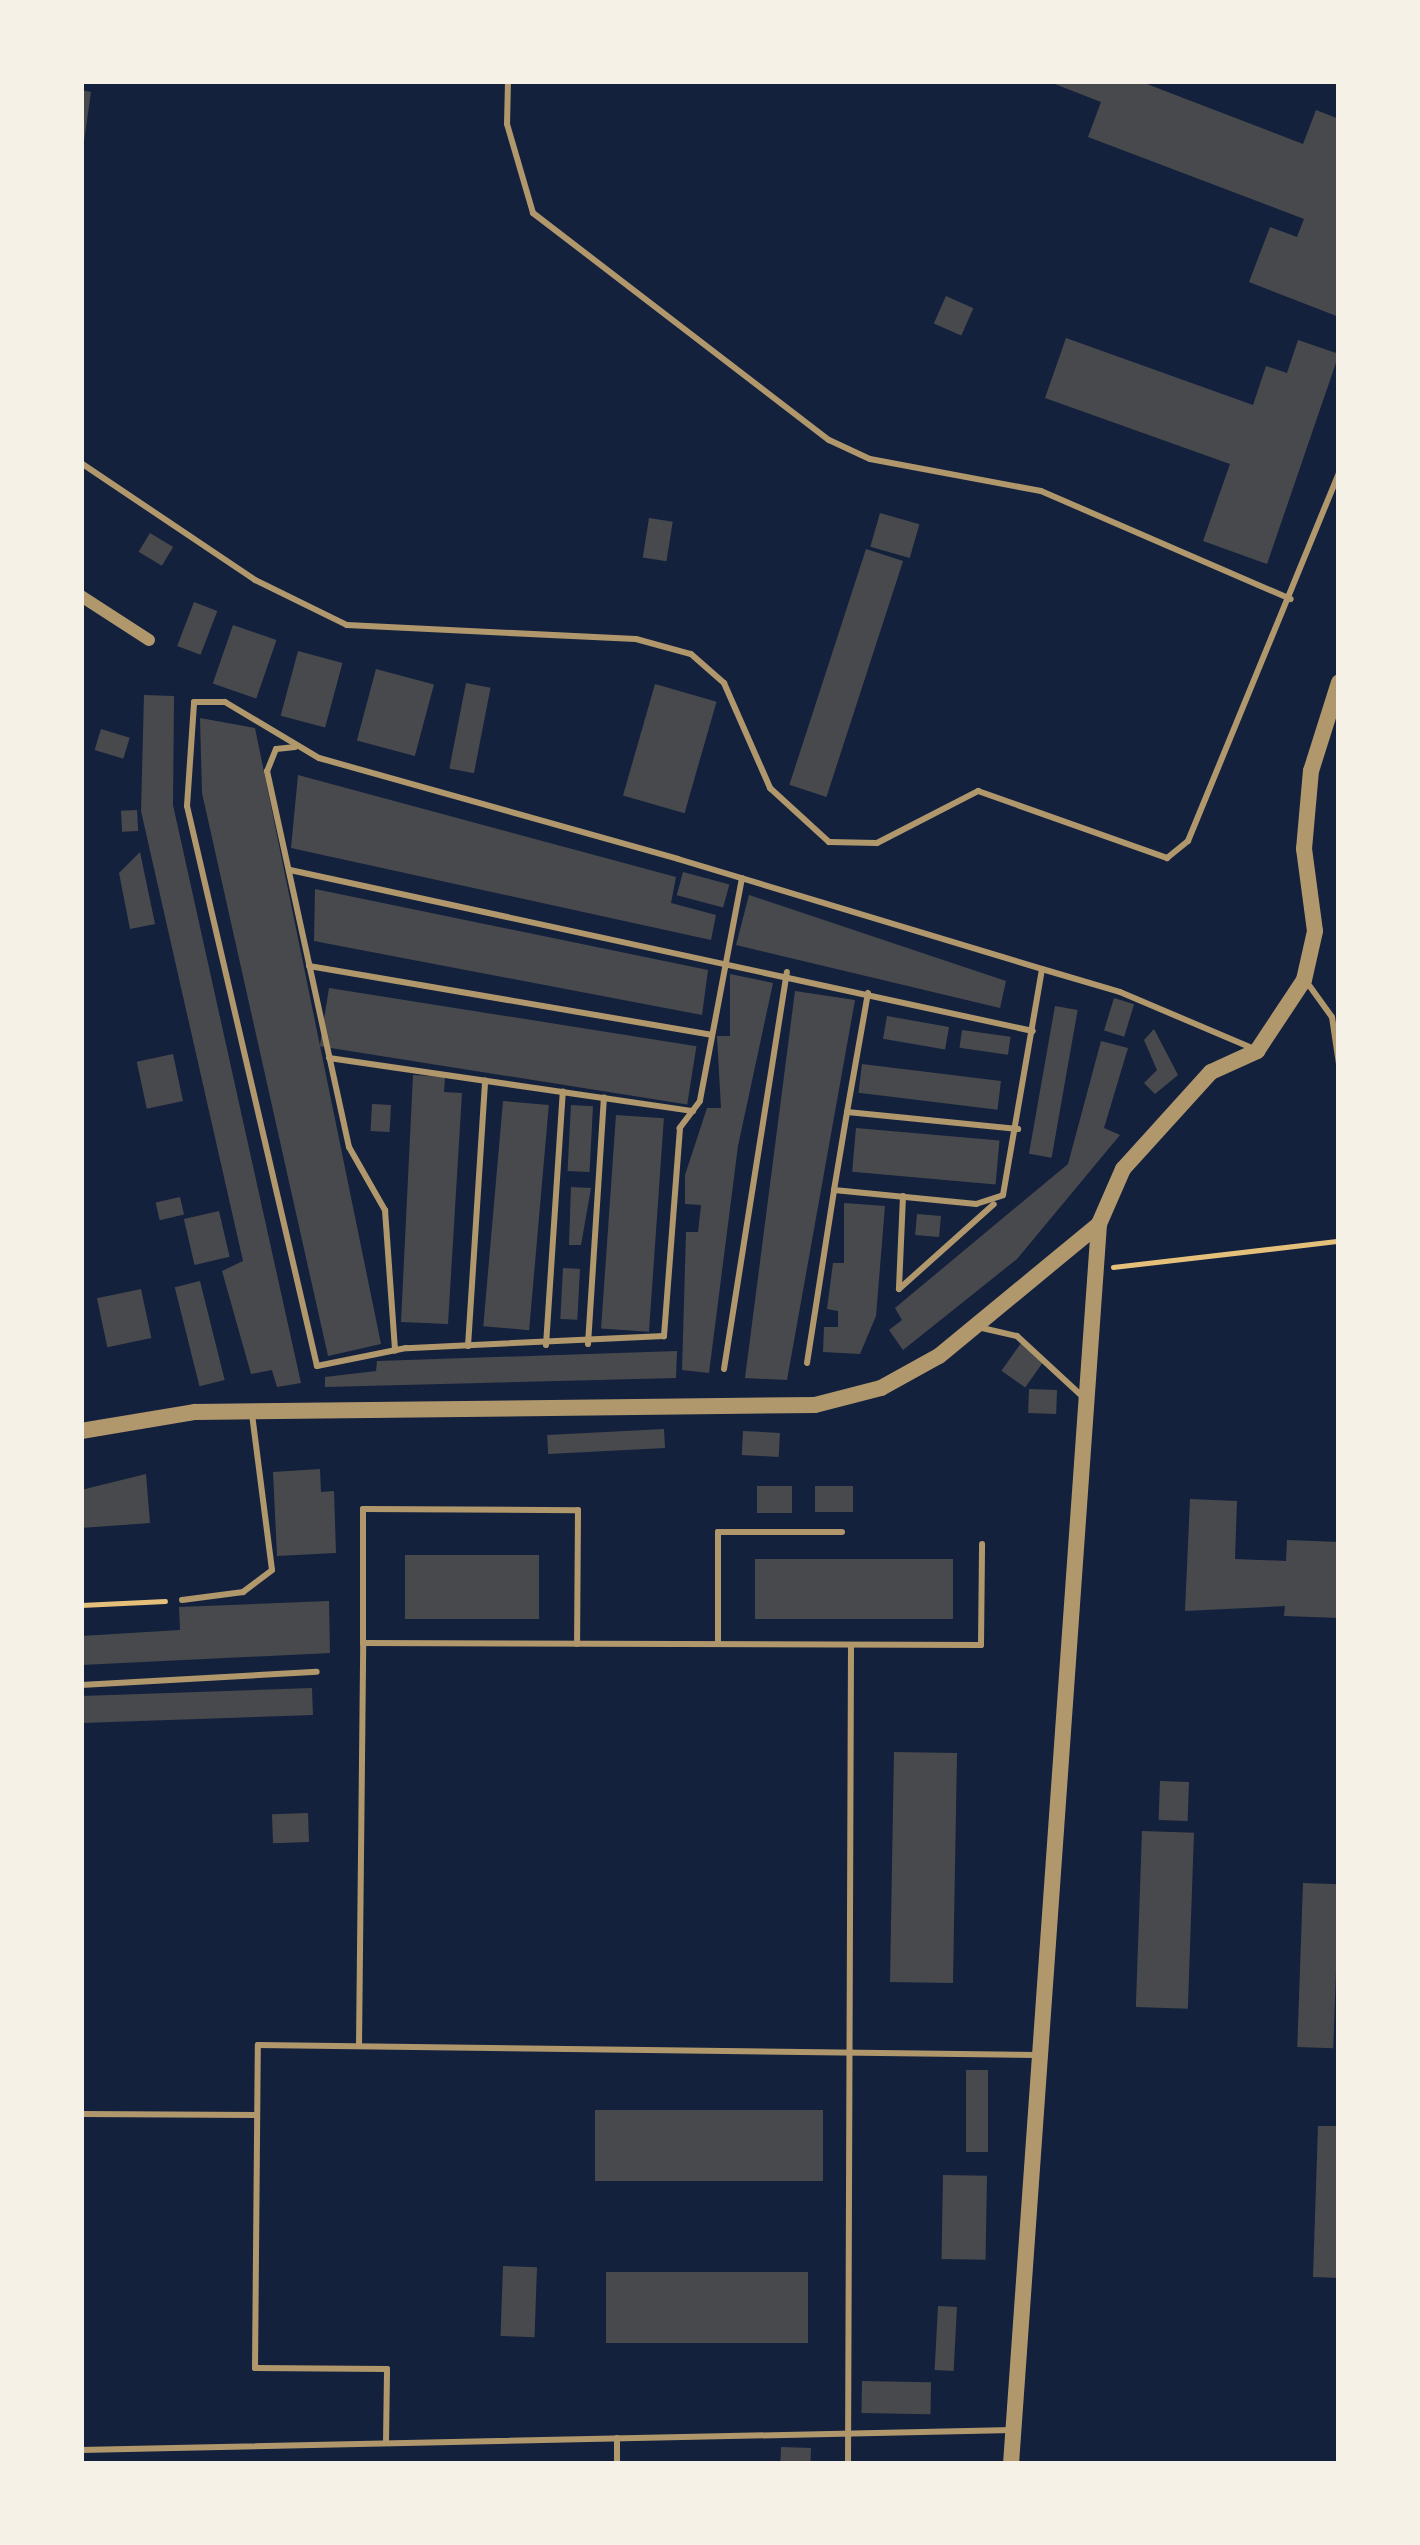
<!DOCTYPE html>
<style>
body{margin:0}
#map{position:relative;width:1420px;height:2545px;overflow:hidden;background:#14213d;font-family:Lato,sans-serif}
div>[style]{position:absolute}
[style*='--x']{left:calc(var(--x)*1px);top:calc(var(--y)*1px);width:calc(var(--w)*1px);rotate:calc(var(--a)*1deg)}
.building>*{inset:0;background:#48494c;transform-origin:0 0}
.path>*{height:4.5px;margin:-2.25px;padding:0 2.25px;transform-origin:2.25px;border-radius:2.25px;background:#e5c07b}
.service>*{height:6px;margin:-3px;padding:0 3px;transform-origin:3px;border-radius:3px;background:#b1986c}
.minor>*{height:12px;margin:-6px;padding:0 6px;transform-origin:6px;border-radius:6px;background:#b1986c}
.tertiary>*{height:16px;margin:-8px;padding:0 8px;transform-origin:8px;border-radius:8px;background:#b1986c}
span{translate:-50% -50%;white-space:nowrap;text-align:center;line-height:1.15;-webkit-text-stroke:12px #f6f1e7;paint-order:stroke}
.frame{position:absolute;inset:0;border:84px solid #f6f1e7;pointer-events:none}
</style>
<div id="map">
<div class="building">
<div style="clip-path:polygon(1047px 81px,1139px 81px,1303px 144px,1316px 110px,1339px 119px,1339px 317px,1249px 282px,1270px 227px,1297px 237px,1304px 219px,1088px 137px,1101px 102px)"></div>
<div style="clip-path:polygon(81px 90px,91px 92px,84px 141px,81px 141px)"></div>
<div style="left:946px;top:296px;width:30px;height:30px;rotate:24deg"></div>
<div style="clip-path:polygon(1066px 338px,1253px 405px,1266px 366px,1287px 373px,1298px 340px,1339px 354px,1267px 564px,1203px 541px,1230px 464px,1045px 398px)"></div>
<div style="left:880px;top:513px;width:41px;height:35px;rotate:16deg"></div>
<div style="left:649px;top:518px;width:24px;height:40px;rotate:9deg"></div>
<div style="left:150px;top:533px;width:27px;height:22px;rotate:31deg"></div>
<div style="left:866px;top:549px;width:39px;height:248px;rotate:18deg"></div>
<div style="left:194px;top:602px;width:25px;height:47px;rotate:21deg"></div>
<div style="left:233px;top:625px;width:46px;height:62px;rotate:19deg"></div>
<div style="left:298px;top:651px;width:46px;height:67px;rotate:15deg"></div>
<div style="left:376px;top:669px;width:60px;height:74px;rotate:15deg"></div>
<div style="left:466px;top:683px;width:25px;height:87px;rotate:11deg"></div>
<div style="left:655px;top:684px;width:64px;height:116px;rotate:16deg"></div>
<div style="clip-path:polygon(144px 695px,174px 696px,173px 805px,301px 1383px,277px 1387px,272px 1370px,251px 1374px,222px 1271px,243px 1261px,141px 811px)"></div>
<div style="clip-path:polygon(200px 718px,255px 728px,381px 1344px,328px 1356px,202px 793px)"></div>
<div style="left:101px;top:729px;width:30px;height:22px;rotate:17deg"></div>
<div style="clip-path:polygon(298px 775px,676px 877px,671px 903px,716px 915px,711px 940px,291px 848px)"></div>
<div style="left:137px;top:810px;width:21px;height:16px;rotate:87deg"></div>
<div style="clip-path:polygon(140px 852px,155px 924px,130px 929px,119px 873px)"></div>
<div style="left:683px;top:872px;width:48px;height:24px;rotate:15deg"></div>
<div style="clip-path:polygon(315px 889px,708px 970px,702px 1015px,314px 941px)"></div>
<div style="clip-path:polygon(749px 895px,1006px 981px,1000px 1008px,736px 945px)"></div>
<div style="clip-path:polygon(730px 974px,773px 983px,738px 1146px,709px 1373px,682px 1370px,686px 1232px,698px 1232px,701px 1205px,685px 1204px,685px 1175px,707px 1108px,721px 1108px,717px 1036px,730px 1036px)"></div>
<div style="left:329px;top:988px;width:372px;height:59px;rotate:9deg"></div>
<div style="clip-path:polygon(795px 991px,855px 1000px,787px 1380px,745px 1378px)"></div>
<div style="left:1114px;top:998px;width:21px;height:34px;rotate:17deg"></div>
<div style="left:1055px;top:1006px;width:23px;height:150px;rotate:10deg"></div>
<div style="left:887px;top:1016px;width:63px;height:23px;rotate:10deg"></div>
<div style="clip-path:polygon(1154px 1029px,1178px 1075px,1155px 1094px,1144px 1083px,1157px 1070px,1144px 1040px)"></div>
<div style="left:962px;top:1030px;width:49px;height:18px;rotate:8deg"></div>
<div style="clip-path:polygon(1101px 1041px,1128px 1048px,1104px 1128px,1120px 1135px,1017px 1259px,903px 1350px,889px 1330px,902px 1320px,895px 1308px,1068px 1164px)"></div>
<div style="left:173px;top:1054px;width:48px;height:37px;rotate:78deg"></div>
<div style="left:862px;top:1064px;width:140px;height:29px;rotate:7deg"></div>
<div style="clip-path:polygon(413px 1075px,445px 1077px,444px 1092px,462px 1093px,448px 1324px,401px 1322px)"></div>
<div style="left:503px;top:1101px;width:46px;height:226px;rotate:5deg"></div>
<div style="left:372px;top:1104px;width:19px;height:27px;rotate:3deg"></div>
<div style="left:571px;top:1105px;width:22px;height:66px;rotate:3deg"></div>
<div style="left:616px;top:1115px;width:48px;height:214px;rotate:4deg"></div>
<div style="left:856px;top:1128px;width:144px;height:44px;rotate:5deg"></div>
<div style="clip-path:polygon(571px 1187px,591px 1188px,581px 1245px,569px 1245px)"></div>
<div style="left:180px;top:1197px;width:18px;height:25px;rotate:77deg"></div>
<div style="clip-path:polygon(844px 1203px,885px 1206px,876px 1316px,860px 1354px,823px 1352px,824px 1327px,838px 1327px,838px 1311px,827px 1309px,833px 1263px,844px 1263px)"></div>
<div style="left:219px;top:1211px;width:47px;height:36px;rotate:77deg"></div>
<div style="left:917px;top:1214px;width:24px;height:21px;rotate:5deg"></div>
<div style="left:563px;top:1268px;width:17px;height:51px;rotate:3deg"></div>
<div style="left:200px;top:1281px;width:102px;height:26px;rotate:76deg"></div>
<div style="left:141px;top:1289px;width:50px;height:45px;rotate:78deg"></div>
<div style="left:1021px;top:1343px;width:29px;height:34px;rotate:35deg"></div>
<div style="clip-path:polygon(677px 1351px,676px 1378px,325px 1387px,325px 1377px,376px 1371px,377px 1361px)"></div>
<div style="left:1029px;top:1389px;width:28px;height:24px;rotate:2deg"></div>
<div style="left:664px;top:1429px;width:19px;height:117px;rotate:87deg"></div>
<div style="left:743px;top:1431px;width:37px;height:24px;rotate:3deg"></div>
<div style="clip-path:polygon(320px 1469px,321px 1492px,334px 1491px,336px 1553px,277px 1556px,273px 1472px)"></div>
<div style="clip-path:polygon(146px 1474px,150px 1523px,81px 1528px,81px 1490px)"></div>
<div style="left:757px;top:1486px;width:35px;height:27px"></div>
<div style="left:815px;top:1486px;width:38px;height:26px"></div>
<div style="clip-path:polygon(1190px 1499px,1237px 1501px,1235px 1559px,1286px 1561px,1287px 1540px,1339px 1542px,1339px 1618px,1284px 1616px,1285px 1606px,1185px 1611px)"></div>
<div style="left:405px;top:1555px;width:134px;height:64px"></div>
<div style="left:755px;top:1559px;width:198px;height:60px"></div>
<div style="clip-path:polygon(329px 1601px,330px 1653px,81px 1665px,81px 1636px,180px 1630px,179px 1607px)"></div>
<div style="left:312px;top:1688px;width:27px;height:231px;rotate:88deg"></div>
<div style="left:894px;top:1752px;width:63px;height:230px;rotate:1deg"></div>
<div style="left:1160px;top:1781px;width:29px;height:39px;rotate:2deg"></div>
<div style="left:308px;top:1813px;width:29px;height:36px;rotate:88deg"></div>
<div style="left:1142px;top:1831px;width:52px;height:176px;rotate:2deg"></div>
<div style="left:1303px;top:1883px;width:36px;height:164px;rotate:2deg"></div>
<div style="left:966px;top:2070px;width:22px;height:82px"></div>
<div style="left:595px;top:2110px;width:228px;height:71px"></div>
<div style="clip-path:polygon(1318px 2126px,1339px 2126px,1339px 2278px,1313px 2277px)"></div>
<div style="left:943px;top:2175px;width:44px;height:84px;rotate:1deg"></div>
<div style="left:503px;top:2266px;width:34px;height:70px;rotate:2deg"></div>
<div style="left:808px;top:2272px;width:71px;height:202px;rotate:90deg"></div>
<div style="left:938px;top:2306px;width:19px;height:64px;rotate:3deg"></div>
<div style="left:862px;top:2381px;width:69px;height:32px;rotate:1deg"></div>
<div style="left:781px;top:2447px;width:30px;height:17px;rotate:2deg"></div>
</div>
<div class="path">
<div style="--x:1113;--y:1267;--w:227;--a:-6.6"></div>
<div style="--x:81;--y:1605;--w:84;--a:-2.7"></div>
</div>
<div class="service">
<div style="--x:508;--y:81;--w:43;--a:91.3"></div>
<div style="--x:507;--y:124;--w:93;--a:73.7"></div>
<div style="--x:533;--y:213;--w:373;--a:37.5"></div>
<div style="--x:829;--y:440;--w:45;--a:24.9"></div>
<div style="--x:870;--y:459;--w:174;--a:10.6"></div>
<div style="--x:1041;--y:491;--w:272;--a:23.4"></div>
<div style="--x:81;--y:463;--w:210;--a:33.9"></div>
<div style="--x:255;--y:580;--w:102;--a:26.1"></div>
<div style="--x:347;--y:625;--w:289;--a:2.8"></div>
<div style="--x:636;--y:639;--w:57;--a:15.3"></div>
<div style="--x:691;--y:654;--w:44;--a:41.3"></div>
<div style="--x:724;--y:683;--w:115;--a:66.3"></div>
<div style="--x:770;--y:788;--w:80;--a:42.5"></div>
<div style="--x:829;--y:842;--w:48;--a:1.2"></div>
<div style="--x:877;--y:843;--w:114;--a:-27.2"></div>
<div style="--x:978;--y:791;--w:201;--a:19.5"></div>
<div style="--x:1167;--y:858;--w:27;--a:-39"></div>
<div style="--x:1188;--y:841;--w:398;--a:-67.7"></div>
<div style="--x:295;--y:747;--w:19;--a:174"></div>
<div style="--x:276;--y:749;--w:24;--a:112"></div>
<div style="--x:267;--y:771;--w:385;--a:77.7"></div>
<div style="--x:349;--y:1147;--w:73;--a:60.3"></div>
<div style="--x:385;--y:1210;--w:141;--a:85.9"></div>
<div style="--x:290;--y:870;--w:760;--a:12.23"></div>
<div style="--x:742;--y:878;--w:227;--a:100.7"></div>
<div style="--x:700;--y:1101;--w:34;--a:127"></div>
<div style="--x:680;--y:1128;--w:209;--a:94.4"></div>
<div style="--x:664;--y:1336;--w:258;--a:177.3"></div>
<div style="--x:406;--y:1348;--w:91;--a:168.6"></div>
<div style="--x:317;--y:1366;--w:575;--a:-103.07"></div>
<div style="--x:187;--y:806;--w:104;--a:-86.1"></div>
<div style="--x:194;--y:702;--w:31;--a:0"></div>
<div style="--x:225;--y:702;--w:109;--a:30.8"></div>
<div style="--x:319;--y:758;--w:373;--a:15.7"></div>
<div style="--x:678;--y:859;--w:380;--a:16.8"></div>
<div style="--x:1042;--y:969;--w:81;--a:16.4"></div>
<div style="--x:1120;--y:992;--w:146;--a:23"></div>
<div style="--x:309;--y:966;--w:408;--a:9.7"></div>
<div style="--x:1306;--y:981;--w:44;--a:54.2"></div>
<div style="--x:1332;--y:1017;--w:48;--a:81.5"></div>
<div style="--x:329;--y:1058;--w:368;--a:8.3"></div>
<div style="--x:847;--y:1112;--w:121;--a:-80"></div>
<div style="--x:834;--y:1190;--w:79;--a:-80.5"></div>
<div style="--x:847;--y:1112;--w:172;--a:5.7"></div>
<div style="--x:903;--y:1196;--w:93;--a:92.5"></div>
<div style="--x:899;--y:1289;--w:127;--a:-41.8"></div>
<div style="--x:982;--y:1328;--w:36;--a:13"></div>
<div style="--x:1017;--y:1336;--w:88;--a:42.7"></div>
<div style="--x:588;--y:1344;--w:247;--a:-86.3"></div>
<div style="--x:546;--y:1345;--w:254;--a:-86.2"></div>
<div style="--x:468;--y:1346;--w:266;--a:-86.3"></div>
<div style="--x:807;--y:1363;--w:175;--a:-81.1"></div>
<div style="--x:834;--y:1190;--w:143;--a:5.6"></div>
<div style="--x:976;--y:1204;--w:28;--a:-18"></div>
<div style="--x:1003;--y:1195;--w:229;--a:-80.2"></div>
<div style="--x:724;--y:1369;--w:402;--a:-81"></div>
<div style="--x:182;--y:1600;--w:62;--a:-7.5"></div>
<div style="--x:243;--y:1592;--w:36;--a:-37"></div>
<div style="--x:272;--y:1570;--w:157;--a:-97.3"></div>
<div style="--x:363;--y:1643;--w:134;--a:-90"></div>
<div style="--x:363;--y:1509;--w:215;--a:0.3"></div>
<div style="--x:578;--y:1510;--w:134;--a:90.4"></div>
<div style="--x:718;--y:1644;--w:112;--a:-90"></div>
<div style="--x:718;--y:1532;--w:124;--a:0"></div>
<div style="--x:81;--y:1685;--w:236;--a:-3.2"></div>
<div style="--x:359;--y:2046;--w:403;--a:-89.4"></div>
<div style="--x:363;--y:1643;--w:618;--a:0.19"></div>
<div style="--x:981;--y:1645;--w:101;--a:-89.4"></div>
<div style="--x:81;--y:2114;--w:176;--a:0.3"></div>
<div style="--x:386;--y:2443;--w:74;--a:-89.2"></div>
<div style="--x:387;--y:2369;--w:132;--a:-179.6"></div>
<div style="--x:255;--y:2368;--w:323;--a:-89.5"></div>
<div style="--x:258;--y:2045;--w:779;--a:0.74"></div>
<div style="--x:81;--y:2450;--w:932;--a:-1.23"></div>
<div style="--x:617;--y:2464;--w:26;--a:-90"></div>
<div style="--x:848;--y:2464;--w:819;--a:-89.79"></div>
</div>
<div class="minor">
<div style="--x:81;--y:596;--w:81;--a:32.9"></div>
</div>
<div class="tertiary">
<div style="--x:81;--y:1431;--w:116;--a:-9.5"></div>
<div style="--x:195;--y:1412;--w:620;--a:-0.65"></div>
<div style="--x:815;--y:1405;--w:68;--a:-14.4"></div>
<div style="--x:881;--y:1388;--w:66;--a:-28.9"></div>
<div style="--x:939;--y:1356;--w:207;--a:-39.5"></div>
<div style="--x:1099;--y:1224;--w:60;--a:-66.4"></div>
<div style="--x:1123;--y:1169;--w:131;--a:-47.8"></div>
<div style="--x:1211;--y:1072;--w:51;--a:-24.5"></div>
<div style="--x:1257;--y:1051;--w:85;--a:-56.5"></div>
<div style="--x:1304;--y:980;--w:50;--a:-77.3"></div>
<div style="--x:1315;--y:931;--w:83;--a:-97.6"></div>
<div style="--x:1304;--y:849;--w:78;--a:-84.9"></div>
<div style="--x:1311;--y:771;--w:93;--a:-72.5"></div>
<div style="--x:1011;--y:2464;--w:1243;--a:-85.94"></div>
</div>
<div class="frame"></div>
</div>
